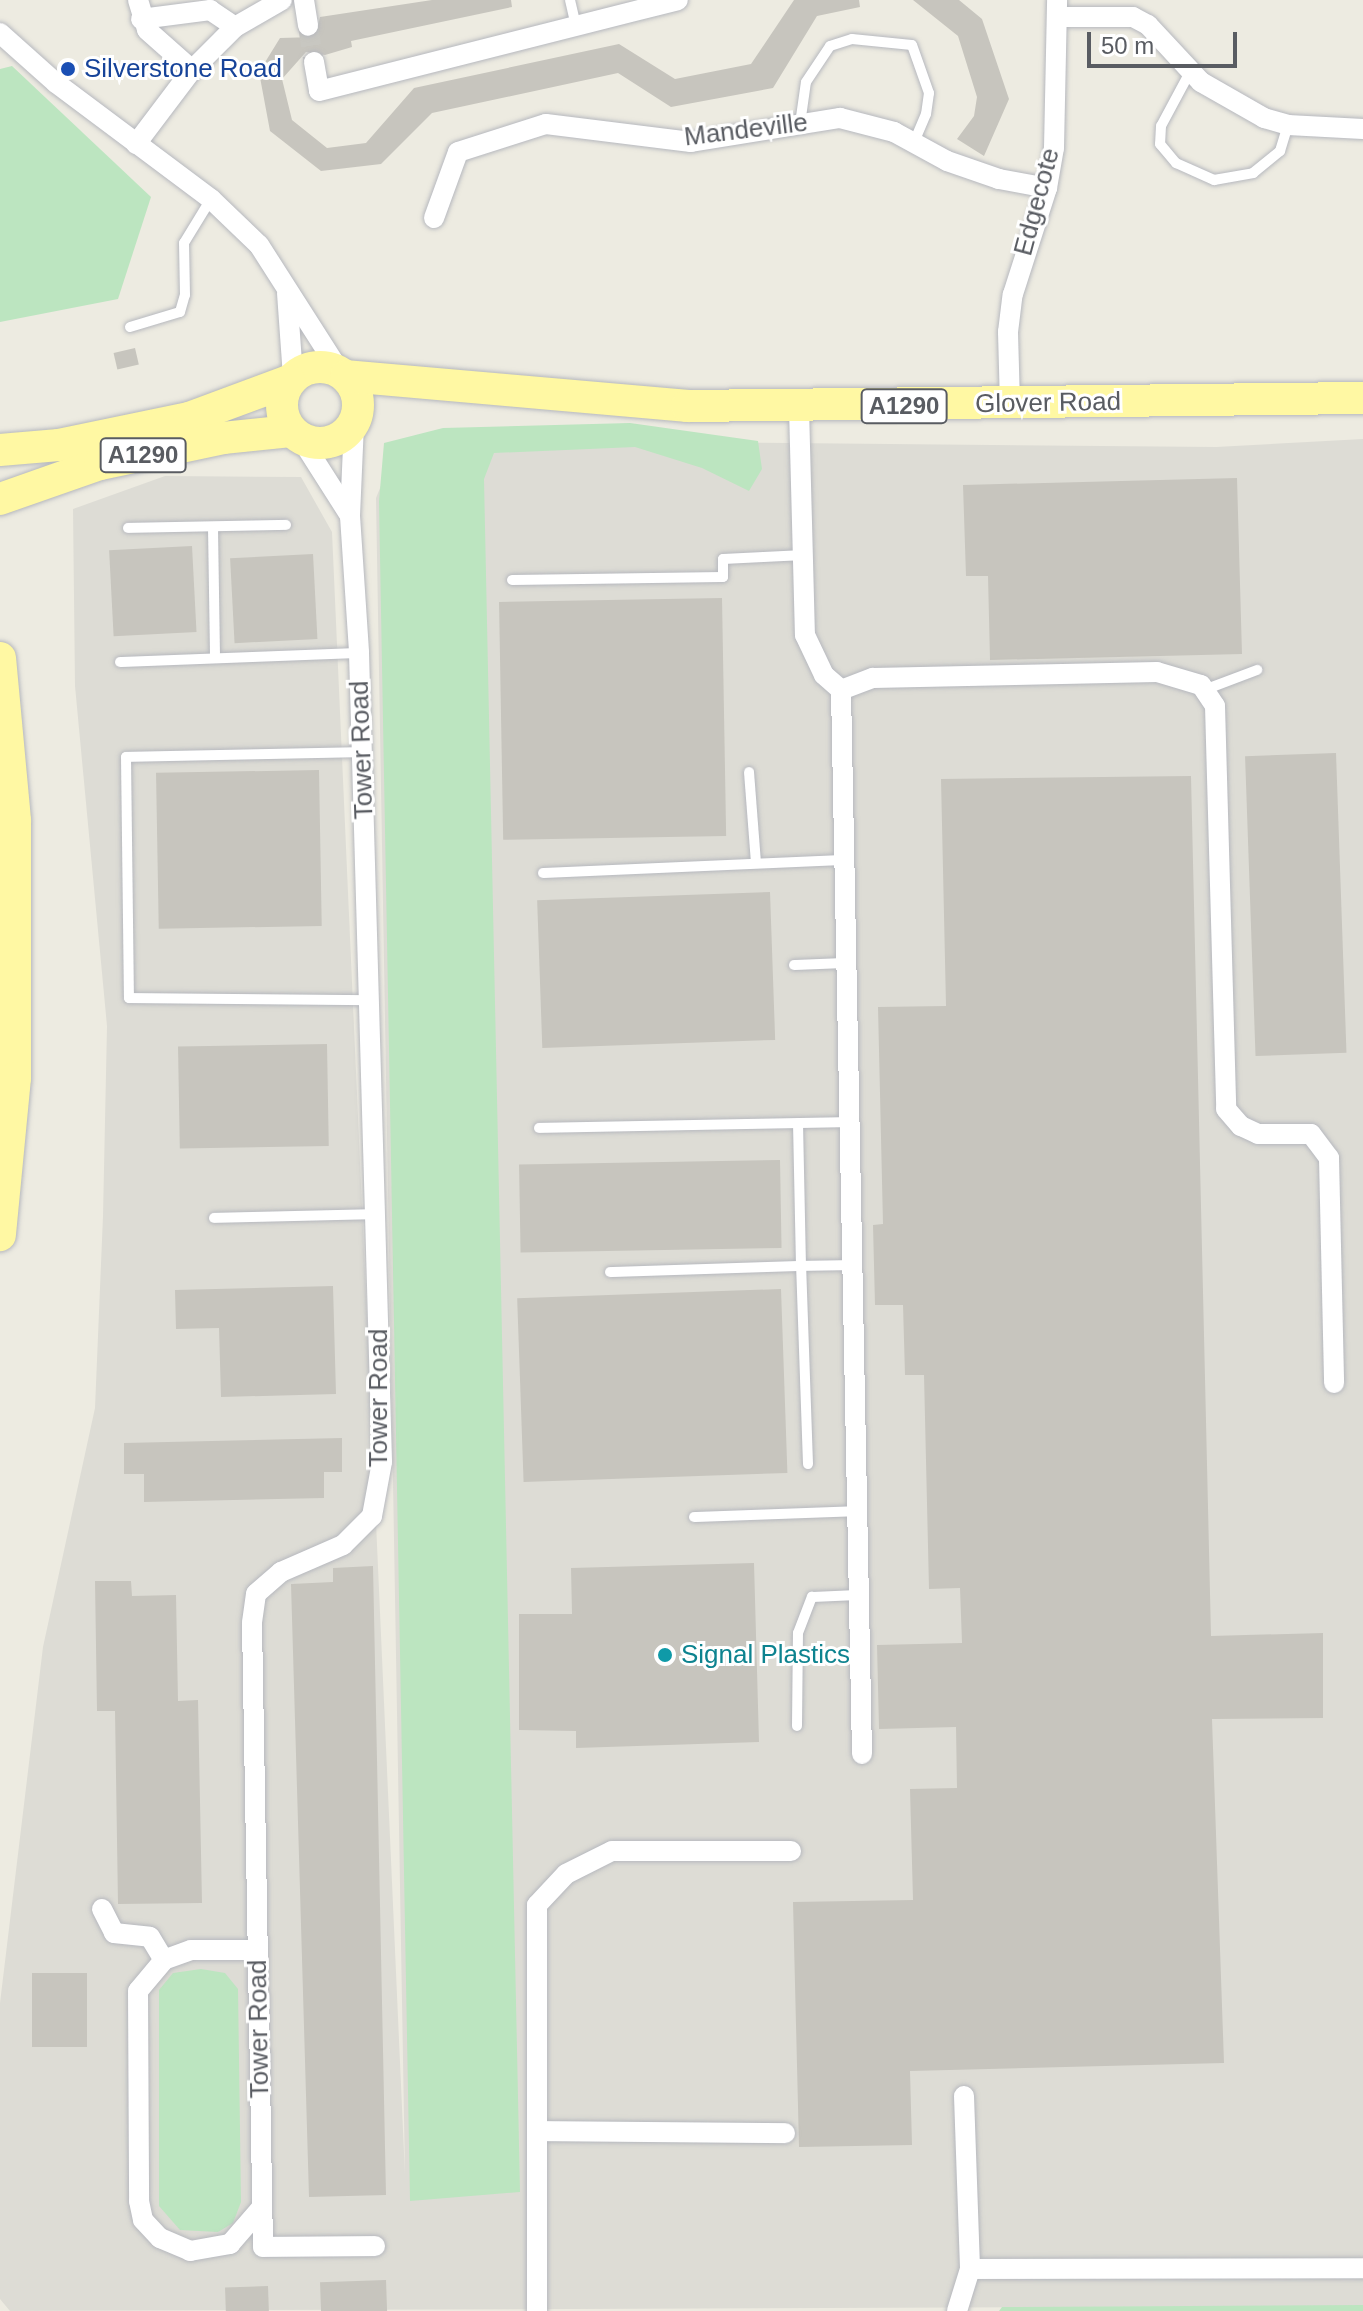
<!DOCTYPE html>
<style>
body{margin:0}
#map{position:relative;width:1363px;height:2311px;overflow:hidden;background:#edebe1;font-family:Arial,sans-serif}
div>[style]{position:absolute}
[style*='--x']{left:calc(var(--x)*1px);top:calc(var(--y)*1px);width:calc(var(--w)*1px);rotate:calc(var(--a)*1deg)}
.industrial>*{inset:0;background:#dddcd5}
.green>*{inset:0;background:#bce5c0}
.building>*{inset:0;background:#c7c5be;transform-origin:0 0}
.minor-tunnel>*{height:20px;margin-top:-10px;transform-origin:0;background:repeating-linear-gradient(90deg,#c8c7c1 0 20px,transparent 0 30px)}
.roads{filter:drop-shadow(0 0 2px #b6b8be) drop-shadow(0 0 2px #b6b8be)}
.service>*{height:10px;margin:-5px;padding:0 5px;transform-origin:5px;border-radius:5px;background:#fff}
.minor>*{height:20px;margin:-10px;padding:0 10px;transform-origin:10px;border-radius:10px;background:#fff}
.primary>*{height:32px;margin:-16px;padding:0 16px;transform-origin:16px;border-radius:16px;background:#fff8a3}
.primary>.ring{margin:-16px;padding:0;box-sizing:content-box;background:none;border:32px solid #fff8a3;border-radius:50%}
.dots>*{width:22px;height:22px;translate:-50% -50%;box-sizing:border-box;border:4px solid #fff;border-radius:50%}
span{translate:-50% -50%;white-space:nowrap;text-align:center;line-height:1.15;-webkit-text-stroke:6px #fff;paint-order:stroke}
.shield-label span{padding:2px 6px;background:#fff;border:2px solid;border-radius:6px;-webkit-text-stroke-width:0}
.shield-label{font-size:24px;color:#595c62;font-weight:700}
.transit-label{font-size:26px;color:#164399}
.left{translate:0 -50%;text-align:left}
.street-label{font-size:26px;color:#595c62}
.culture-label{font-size:26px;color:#0d838f}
.scale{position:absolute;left:1087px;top:32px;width:150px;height:36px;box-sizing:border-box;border:4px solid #595c62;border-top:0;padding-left:10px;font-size:24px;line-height:28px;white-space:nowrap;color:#595c62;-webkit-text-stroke:6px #fff;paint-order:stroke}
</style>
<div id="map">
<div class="industrial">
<div style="clip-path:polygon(1363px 439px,1363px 2306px,10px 2311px,0 2299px,0 2003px,43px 1647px,95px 1408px,103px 1216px,107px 1026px,75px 686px,73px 509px,165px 476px,301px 477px,332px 532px,405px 2175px,376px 498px,395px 451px,564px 441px,1216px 447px)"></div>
</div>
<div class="green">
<div style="clip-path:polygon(12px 66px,151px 197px,118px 299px,0 322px,0 69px)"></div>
<div style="clip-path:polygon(630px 423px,758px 441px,762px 469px,749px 491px,702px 468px,635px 447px,494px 453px,484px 479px,520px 2192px,410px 2201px,379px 501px,384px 443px,443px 428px)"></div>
<div style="clip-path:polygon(201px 1969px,225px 1973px,238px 1989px,241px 2202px,233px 2223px,218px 2232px,180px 2230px,159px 2206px,159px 1990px,173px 1973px)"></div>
<div style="clip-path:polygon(1363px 2305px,1363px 2311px,999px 2311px,1002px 2307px)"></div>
</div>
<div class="building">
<div style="clip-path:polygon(432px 0,511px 0,512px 7px,351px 41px,352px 47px,325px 55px,306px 52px,282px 79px,292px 120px,327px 148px,366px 143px,414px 88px,619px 44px,675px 79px,751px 64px,794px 0,859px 0,860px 7px,817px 16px,773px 88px,671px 107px,618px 73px,432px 113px,381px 164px,321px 171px,270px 131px,259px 72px,280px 38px,315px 37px,320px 17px)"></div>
<div style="clip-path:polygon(913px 0,959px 0,982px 19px,1009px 99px,984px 156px,957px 139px,974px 116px,977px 97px,958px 36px)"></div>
<div style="left:135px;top:348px;width:17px;height:22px;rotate:77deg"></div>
<div style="clip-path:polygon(1237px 478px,1242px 654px,990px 660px,988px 576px,966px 576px,963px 485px)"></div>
<div style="left:192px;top:546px;width:86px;height:83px;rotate:87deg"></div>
<div style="left:313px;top:554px;width:85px;height:83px;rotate:87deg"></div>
<div style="left:722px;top:598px;width:238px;height:223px;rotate:89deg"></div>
<div style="left:1336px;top:753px;width:300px;height:91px;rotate:88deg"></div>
<div style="left:319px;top:770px;width:156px;height:163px;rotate:89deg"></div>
<div style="clip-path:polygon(1191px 776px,1211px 1636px,1323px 1633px,1323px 1718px,1212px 1719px,1224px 2063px,910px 2071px,912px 2145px,799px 2147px,793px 1902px,913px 1900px,910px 1789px,957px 1788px,956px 1727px,879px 1729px,877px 1645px,962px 1643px,960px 1588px,929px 1589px,924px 1375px,905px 1375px,903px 1305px,875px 1305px,873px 1225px,883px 1224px,878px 1007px,946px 1006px,941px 779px)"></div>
<div style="left:770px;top:892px;width:148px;height:233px;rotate:88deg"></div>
<div style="left:327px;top:1044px;width:102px;height:149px;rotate:89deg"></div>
<div style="left:780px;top:1160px;width:88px;height:261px;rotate:89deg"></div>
<div style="clip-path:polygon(333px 1286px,336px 1394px,221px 1397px,219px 1328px,176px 1329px,175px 1290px)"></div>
<div style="left:781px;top:1289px;width:184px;height:264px;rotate:88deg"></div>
<div style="clip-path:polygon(342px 1438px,342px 1472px,324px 1472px,324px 1498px,144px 1502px,144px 1474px,124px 1474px,124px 1443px)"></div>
<div style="clip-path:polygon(754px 1563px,759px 1742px,576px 1748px,576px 1731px,519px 1730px,519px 1614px,572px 1614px,571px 1568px)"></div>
<div style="clip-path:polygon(373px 1566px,386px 2195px,309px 2197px,291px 1584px,333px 1582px,333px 1568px)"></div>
<div style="clip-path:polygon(95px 1581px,131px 1581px,132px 1596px,176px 1595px,178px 1701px,198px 1700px,202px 1903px,118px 1904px,115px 1711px,97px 1711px)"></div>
<div style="left:32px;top:1973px;width:55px;height:74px"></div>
<div style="left:386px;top:2280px;width:31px;height:66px;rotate:88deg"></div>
<div style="left:268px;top:2286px;width:25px;height:43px;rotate:88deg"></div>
</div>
<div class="minor-tunnel">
<div style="--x:308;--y:26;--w:36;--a:81"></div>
</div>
<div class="roads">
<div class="service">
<div style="--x:570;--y:0;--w:27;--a:77"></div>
<div style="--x:1190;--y:72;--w:61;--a:118.2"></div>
<div style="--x:1161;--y:126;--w:18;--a:93"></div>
<div style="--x:1160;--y:144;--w:25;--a:50"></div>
<div style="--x:1176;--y:163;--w:42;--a:24.1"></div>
<div style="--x:1214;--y:180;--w:40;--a:-10"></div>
<div style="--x:1253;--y:173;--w:35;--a:-39"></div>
<div style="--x:1280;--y:151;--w:27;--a:-73"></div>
<div style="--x:800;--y:124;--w:42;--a:-81.9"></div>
<div style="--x:806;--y:82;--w:43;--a:-56.3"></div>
<div style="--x:830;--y:46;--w:23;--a:-18"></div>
<div style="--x:852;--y:39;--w:60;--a:5.7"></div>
<div style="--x:912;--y:45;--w:51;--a:70.5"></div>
<div style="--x:929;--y:93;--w:21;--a:98"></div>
<div style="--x:926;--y:114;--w:33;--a:113"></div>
<div style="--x:130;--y:327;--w:52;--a:-16.7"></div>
<div style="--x:180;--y:312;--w:18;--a:-74"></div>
<div style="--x:185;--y:295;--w:52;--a:-91.1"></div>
<div style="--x:184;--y:243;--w:52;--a:-58.5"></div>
<div style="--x:128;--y:528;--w:158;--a:-1.1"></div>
<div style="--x:213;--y:528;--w:130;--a:89.1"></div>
<div style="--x:512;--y:580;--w:211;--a:-0.8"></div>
<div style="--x:723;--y:577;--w:18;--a:-90"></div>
<div style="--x:723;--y:559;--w:81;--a:-2.8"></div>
<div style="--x:120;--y:662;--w:239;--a:-2.2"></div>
<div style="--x:1204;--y:690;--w:57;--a:-20.7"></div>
<div style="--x:362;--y:752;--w:236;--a:178.8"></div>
<div style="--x:126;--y:757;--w:241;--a:89.3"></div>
<div style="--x:129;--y:998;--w:240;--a:0.5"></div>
<div style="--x:749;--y:772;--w:91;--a:85.6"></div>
<div style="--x:543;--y:873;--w:300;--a:-2.5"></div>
<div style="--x:794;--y:965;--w:51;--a:-2.2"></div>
<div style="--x:539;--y:1128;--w:309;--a:-1.1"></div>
<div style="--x:214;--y:1218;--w:161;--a:-1.4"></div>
<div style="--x:610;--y:1272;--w:191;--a:-1.8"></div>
<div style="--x:801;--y:1266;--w:143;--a:-91.2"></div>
<div style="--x:808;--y:1464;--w:198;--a:-92"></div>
<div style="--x:801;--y:1266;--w:50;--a:-1.1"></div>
<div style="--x:694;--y:1517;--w:162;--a:-2.1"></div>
<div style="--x:797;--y:1726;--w:93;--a:-89.4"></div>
<div style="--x:798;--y:1633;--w:39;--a:-69"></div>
<div style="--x:812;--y:1597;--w:46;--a:-2.5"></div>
</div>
<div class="minor">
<div style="--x:138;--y:0;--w:31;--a:73"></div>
<div style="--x:147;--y:30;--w:60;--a:41.6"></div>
<div style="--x:304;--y:0;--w:26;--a:81"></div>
<div style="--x:1059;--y:17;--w:74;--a:0"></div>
<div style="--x:1133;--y:17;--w:17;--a:28"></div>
<div style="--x:1148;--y:25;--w:78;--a:47.1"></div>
<div style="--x:1201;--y:82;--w:73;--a:29.7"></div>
<div style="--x:1264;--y:118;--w:25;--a:16"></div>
<div style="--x:1288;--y:125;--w:75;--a:3.1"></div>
<div style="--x:141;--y:19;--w:70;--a:-7.4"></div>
<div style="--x:210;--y:10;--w:30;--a:34"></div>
<div style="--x:0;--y:33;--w:75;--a:41.8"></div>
<div style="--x:56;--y:83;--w:194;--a:36.8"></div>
<div style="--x:211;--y:199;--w:66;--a:43.8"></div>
<div style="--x:259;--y:245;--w:152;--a:57.4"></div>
<div style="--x:314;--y:62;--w:29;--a:80"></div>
<div style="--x:319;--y:91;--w:370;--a:-14.2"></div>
<div style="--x:136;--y:144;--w:93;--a:-52.9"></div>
<div style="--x:192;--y:70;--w:61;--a:-45"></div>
<div style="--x:235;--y:27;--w:54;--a:-29.9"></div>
<div style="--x:434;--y:218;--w:70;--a:-70"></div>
<div style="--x:458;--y:152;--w:92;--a:-17.7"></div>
<div style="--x:546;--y:124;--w:146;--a:7.1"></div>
<div style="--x:691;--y:142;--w:151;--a:-9.2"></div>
<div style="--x:840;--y:118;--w:56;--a:14.5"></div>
<div style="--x:894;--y:132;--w:60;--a:28.7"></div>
<div style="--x:947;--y:161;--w:55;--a:19.1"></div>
<div style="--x:999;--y:179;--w:49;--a:10.6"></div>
<div style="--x:287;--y:293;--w:84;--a:85.9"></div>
<div style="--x:1010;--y:404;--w:72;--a:-91.6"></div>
<div style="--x:1008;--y:332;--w:38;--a:-83"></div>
<div style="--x:1013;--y:294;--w:111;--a:-72.2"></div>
<div style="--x:1047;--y:188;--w:41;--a:-80.1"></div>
<div style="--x:1054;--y:148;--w:148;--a:-88.8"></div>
<div style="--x:799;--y:408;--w:227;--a:88.5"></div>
<div style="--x:805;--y:635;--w:44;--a:64.6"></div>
<div style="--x:824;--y:675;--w:23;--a:41"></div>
<div style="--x:354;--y:424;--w:92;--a:92.5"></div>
<div style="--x:350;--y:516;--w:137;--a:86.2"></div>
<div style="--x:359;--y:653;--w:809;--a:88.37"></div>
<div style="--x:382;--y:1462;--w:55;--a:100.5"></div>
<div style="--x:372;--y:1516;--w:41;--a:135"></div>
<div style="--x:343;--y:1545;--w:68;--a:156.5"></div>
<div style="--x:281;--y:1572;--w:33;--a:139"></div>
<div style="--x:256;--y:1594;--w:29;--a:98"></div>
<div style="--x:252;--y:1623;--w:624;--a:88.99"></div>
<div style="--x:263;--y:2247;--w:112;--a:-0.5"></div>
<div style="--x:301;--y:439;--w:91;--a:57.5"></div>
<div style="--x:841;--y:690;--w:34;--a:-21"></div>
<div style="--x:873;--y:678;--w:284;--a:-1.2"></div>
<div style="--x:1157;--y:672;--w:46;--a:16.5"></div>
<div style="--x:1201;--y:685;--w:25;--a:56"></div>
<div style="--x:1215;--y:706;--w:403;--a:88.4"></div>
<div style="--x:1226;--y:1109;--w:23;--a:49"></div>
<div style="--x:1241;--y:1126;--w:19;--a:25"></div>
<div style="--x:1258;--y:1134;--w:53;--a:0"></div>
<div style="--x:1311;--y:1134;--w:30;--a:53"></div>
<div style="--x:1329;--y:1158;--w:225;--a:88.7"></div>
<div style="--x:841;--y:690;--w:1064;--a:88.87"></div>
<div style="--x:102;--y:1909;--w:27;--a:63"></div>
<div style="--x:114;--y:1933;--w:36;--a:6"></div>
<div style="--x:150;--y:1937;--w:27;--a:59"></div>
<div style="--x:258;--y:1950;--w:67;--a:180"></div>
<div style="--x:191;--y:1950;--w:29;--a:160"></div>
<div style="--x:164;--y:1960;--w:40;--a:130"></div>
<div style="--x:138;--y:1991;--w:210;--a:89.7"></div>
<div style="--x:139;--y:2201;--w:19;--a:78"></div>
<div style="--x:143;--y:2220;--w:25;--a:47"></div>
<div style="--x:160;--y:2238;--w:33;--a:23"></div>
<div style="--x:190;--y:2251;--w:41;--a:-9.9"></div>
<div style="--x:230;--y:2244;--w:49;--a:-49.1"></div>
<div style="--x:964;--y:2096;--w:173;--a:88"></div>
<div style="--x:539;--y:2131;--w:246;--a:0.5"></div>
<div style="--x:537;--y:2311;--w:406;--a:-90"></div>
<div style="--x:537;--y:1905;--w:42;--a:-46.9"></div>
<div style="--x:566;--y:1874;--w:51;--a:-26.6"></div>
<div style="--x:612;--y:1851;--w:179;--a:0"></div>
<div style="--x:957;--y:2311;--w:44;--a:-72.8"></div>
<div style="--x:970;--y:2269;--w:393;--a:-0.1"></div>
</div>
<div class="primary">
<div class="ring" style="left:282px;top:367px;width:44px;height:44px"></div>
<div style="--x:346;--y:376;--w:342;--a:5"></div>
<div style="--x:687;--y:406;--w:676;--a:-0.68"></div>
<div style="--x:0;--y:450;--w:59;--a:-4.8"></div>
<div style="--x:59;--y:445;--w:133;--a:-11.7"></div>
<div style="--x:189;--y:418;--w:107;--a:-20.3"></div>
<div style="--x:0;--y:499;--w:106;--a:-19.3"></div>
<div style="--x:100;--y:464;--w:126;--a:-11.9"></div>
<div style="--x:223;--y:438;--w:68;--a:-5.9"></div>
<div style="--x:0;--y:658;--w:164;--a:84.7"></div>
<div style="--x:15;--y:821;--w:257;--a:90"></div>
<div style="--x:15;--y:1078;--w:158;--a:95.5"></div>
</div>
</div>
<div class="dots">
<div style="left:68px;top:69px;background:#1a4fb4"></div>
<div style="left:665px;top:1655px;background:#0f9aa8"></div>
</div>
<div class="shield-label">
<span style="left:904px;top:406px">A1290</span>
<span style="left:143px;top:455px">A1290</span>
</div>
<div class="transit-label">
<span class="left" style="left:84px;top:69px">Silverstone Road</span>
</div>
<div class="street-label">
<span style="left:746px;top:130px;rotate:-7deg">Mandeville</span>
<span style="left:1037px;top:202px;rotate:-75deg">Edgecote</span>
<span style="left:1048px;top:403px;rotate:-1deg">Glover Road</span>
<span style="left:362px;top:750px;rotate:-92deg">Tower Road</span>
<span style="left:379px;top:1398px;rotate:-90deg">Tower Road</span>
<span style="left:259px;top:2029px;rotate:-91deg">Tower Road</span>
</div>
<div class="culture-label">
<span class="left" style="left:681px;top:1655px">Signal Plastics</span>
</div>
<div class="scale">50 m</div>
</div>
